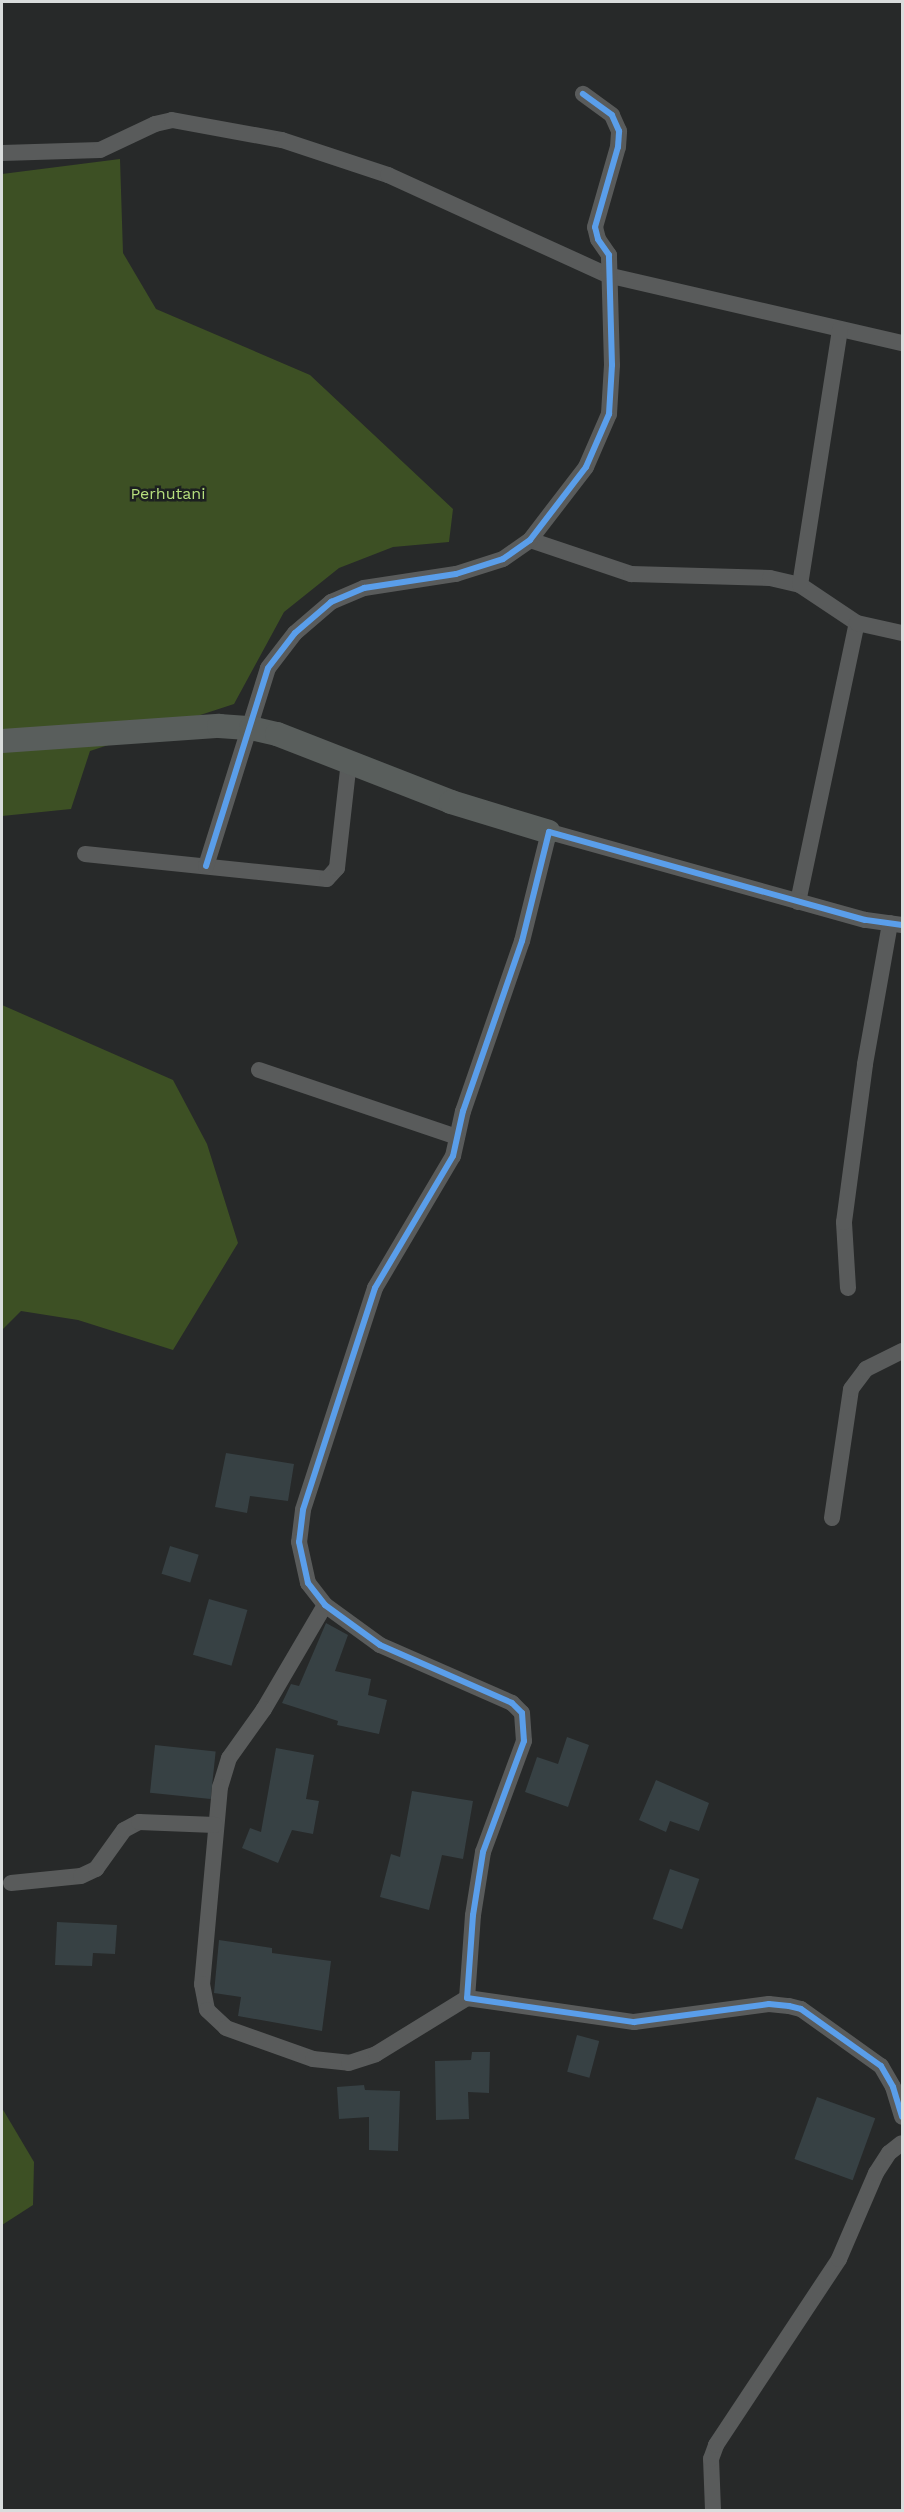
<!DOCTYPE html>
<style>
body{margin:0}
#map{position:relative;width:904px;height:2512px;overflow:hidden;background:#272929;font-family:"Work Sans",sans-serif}
div>[style]{position:absolute}
[style*='--x']{left:calc(var(--x)*1px);top:calc(var(--y)*1px);width:calc(var(--w)*1px);rotate:calc(var(--a)*1deg)}
.green>*{inset:0;background:#3d5024}
.building>*{inset:0;background:#374144;transform-origin:0 0}
.minor>*{height:16px;margin:-8px;padding:0 8px;transform-origin:8px;border-radius:8px;background:#595b5b}
.secondary>*{height:24px;margin:-12px;padding:0 12px;transform-origin:12px;border-radius:12px;background:#595e5c}
.cycleway>*{height:6px;margin:-3px;padding:0 3px;transform-origin:3px;border-radius:3px;background:#5a9eea}
span{translate:-50% -50%;white-space:nowrap;text-align:center;line-height:1.15;-webkit-text-stroke:5px #1c2020;paint-order:stroke}
.park-label{font-size:16px;color:#b6df7d}
.frame{position:absolute;inset:0;border:3px solid #d9dcdc;pointer-events:none}
</style>
<div id="map">
<div class="green">
<div style="clip-path:polygon(120px 159px,123px 253px,156px 309px,310px 375px,453px 509px,449px 542px,393px 547px,339px 568px,284px 612px,234px 704px,90px 751px,71px 809px,2px 816px,2px 174px)"></div>
<div style="clip-path:polygon(2px 1005px,173px 1080px,207px 1144px,238px 1243px,173px 1350px,78px 1320px,21px 1311px,2px 1330px)"></div>
<div style="clip-path:polygon(2px 2108px,34px 2162px,33px 2205px,2px 2225px)"></div>
</div>
<div class="building">
<div style="clip-path:polygon(226px 1453px,294px 1464px,288px 1501px,250px 1496px,247px 1513px,215px 1507px)"></div>
<div style="left:170px;top:1546px;width:30px;height:29px;rotate:17deg"></div>
<div style="left:209px;top:1599px;width:40px;height:58px;rotate:16deg"></div>
<div style="clip-path:polygon(326px 1623px,348px 1635px,335px 1671px,371px 1679px,368px 1695px,387px 1700px,379px 1734px,337px 1725px,338px 1721px,282px 1703px,291px 1684px,299px 1686px)"></div>
<div style="clip-path:polygon(567px 1737px,589px 1745px,568px 1807px,525px 1792px,537px 1757px,558px 1764px)"></div>
<div style="left:155px;top:1745px;width:61px;height:48px;rotate:6deg"></div>
<div style="clip-path:polygon(276px 1748px,314px 1755px,306px 1799px,319px 1801px,313px 1834px,292px 1830px,278px 1863px,242px 1848px,250px 1828px,261px 1832px)"></div>
<div style="clip-path:polygon(656px 1780px,709px 1803px,699px 1831px,670px 1821px,666px 1832px,639px 1820px)"></div>
<div style="clip-path:polygon(412px 1791px,473px 1801px,463px 1859px,442px 1855px,429px 1910px,380px 1897px,391px 1854px,400px 1857px)"></div>
<div style="left:670px;top:1869px;width:31px;height:53px;rotate:19deg"></div>
<div style="clip-path:polygon(57px 1922px,117px 1925px,115px 1954px,93px 1953px,92px 1966px,55px 1965px)"></div>
<div style="clip-path:polygon(219px 1940px,272px 1948px,272px 1953px,331px 1961px,322px 2031px,238px 2016px,241px 1997px,214px 1993px)"></div>
<div style="left:577px;top:2035px;width:23px;height:38px;rotate:15deg"></div>
<div style="clip-path:polygon(472px 2052px,490px 2052px,489px 2093px,468px 2092px,469px 2119px,436px 2120px,435px 2061px,471px 2060px)"></div>
<div style="clip-path:polygon(364px 2085px,365px 2090px,400px 2091px,398px 2151px,369px 2150px,369px 2117px,339px 2119px,337px 2087px)"></div>
<div style="left:817px;top:2097px;width:62px;height:66px;rotate:20deg"></div>
</div>
<div class="minor">
<div style="--x:2;--y:153;--w:98;--a:-1.8"></div>
<div style="--x:100;--y:150;--w:61;--a:-25.3"></div>
<div style="--x:155;--y:124;--w:17;--a:-13"></div>
<div style="--x:172;--y:120;--w:112;--a:10.3"></div>
<div style="--x:282;--y:140;--w:112;--a:18.3"></div>
<div style="--x:388;--y:175;--w:241;--a:24.5"></div>
<div style="--x:607;--y:275;--w:303;--a:13"></div>
<div style="--x:530;--y:540;--w:107;--a:18.6"></div>
<div style="--x:631;--y:574;--w:139;--a:1.6"></div>
<div style="--x:770;--y:578;--w:31;--a:13"></div>
<div style="--x:800;--y:585;--w:69;--a:33.7"></div>
<div style="--x:800;--y:585;--w:259;--a:-81.1"></div>
<div style="--x:85;--y:854;--w:243;--a:5.9"></div>
<div style="--x:327;--y:879;--w:15;--a:-48"></div>
<div style="--x:337;--y:868;--w:108;--a:-83.6"></div>
<div style="--x:206;--y:866;--w:207;--a:-72.6"></div>
<div style="--x:268;--y:668;--w:44;--a:-52.4"></div>
<div style="--x:295;--y:633;--w:48;--a:-40.7"></div>
<div style="--x:331;--y:602;--w:36;--a:-23"></div>
<div style="--x:364;--y:588;--w:93;--a:-8.7"></div>
<div style="--x:456;--y:574;--w:49;--a:-17.7"></div>
<div style="--x:503;--y:559;--w:33;--a:-35"></div>
<div style="--x:530;--y:540;--w:92;--a:-52.5"></div>
<div style="--x:586;--y:467;--w:58;--a:-66.5"></div>
<div style="--x:609;--y:414;--w:49;--a:-86.5"></div>
<div style="--x:612;--y:365;--w:110;--a:-91.6"></div>
<div style="--x:609;--y:255;--w:19;--a:-125"></div>
<div style="--x:598;--y:239;--w:12;--a:-104"></div>
<div style="--x:595;--y:227;--w:83;--a:-74"></div>
<div style="--x:618;--y:147;--w:16;--a:-86"></div>
<div style="--x:619;--y:131;--w:17;--a:-114"></div>
<div style="--x:612;--y:115;--w:36;--a:-144"></div>
<div style="--x:798;--y:902;--w:285;--a:-78.1"></div>
<div style="--x:857;--y:623;--w:46;--a:12.5"></div>
<div style="--x:902;--y:925;--w:37;--a:-172"></div>
<div style="--x:865;--y:920;--w:328;--a:-164.4"></div>
<div style="--x:549;--y:832;--w:112;--a:103.9"></div>
<div style="--x:522;--y:941;--w:180;--a:109.1"></div>
<div style="--x:463;--y:1111;--w:46;--a:102.5"></div>
<div style="--x:453;--y:1156;--w:153;--a:120.6"></div>
<div style="--x:375;--y:1288;--w:233;--a:108"></div>
<div style="--x:303;--y:1510;--w:32;--a:97"></div>
<div style="--x:299;--y:1542;--w:42;--a:77.6"></div>
<div style="--x:308;--y:1583;--w:28;--a:52"></div>
<div style="--x:325;--y:1605;--w:68;--a:36"></div>
<div style="--x:380;--y:1645;--w:144;--a:23.7"></div>
<div style="--x:512;--y:1703;--w:14;--a:45"></div>
<div style="--x:522;--y:1713;--w:28;--a:86"></div>
<div style="--x:524;--y:1741;--w:118;--a:110.3"></div>
<div style="--x:483;--y:1852;--w:64;--a:99"></div>
<div style="--x:473;--y:1915;--w:83;--a:94.1"></div>
<div style="--x:467;--y:1998;--w:169;--a:8.2"></div>
<div style="--x:634;--y:2022;--w:136;--a:-7.6"></div>
<div style="--x:769;--y:2004;--w:20;--a:6"></div>
<div style="--x:789;--y:2006;--w:12;--a:14"></div>
<div style="--x:801;--y:2009;--w:98;--a:35.5"></div>
<div style="--x:881;--y:2066;--w:24;--a:60"></div>
<div style="--x:893;--y:2087;--w:31;--a:73"></div>
<div style="--x:259;--y:1070;--w:209;--a:18.7"></div>
<div style="--x:848;--y:1288;--w:66;--a:-93.5"></div>
<div style="--x:844;--y:1222;--w:159;--a:-82.4"></div>
<div style="--x:865;--y:1064;--w:143;--a:-79.9"></div>
<div style="--x:832;--y:1518;--w:130;--a:-81.6"></div>
<div style="--x:851;--y:1389;--w:25;--a:-53"></div>
<div style="--x:866;--y:1369;--w:40;--a:-26.6"></div>
<div style="--x:325;--y:1605;--w:121;--a:120.4"></div>
<div style="--x:264;--y:1709;--w:60;--a:125.5"></div>
<div style="--x:229;--y:1758;--w:30;--a:107"></div>
<div style="--x:220;--y:1787;--w:198;--a:95.2"></div>
<div style="--x:202;--y:1984;--w:26;--a:79"></div>
<div style="--x:207;--y:2010;--w:26;--a:43"></div>
<div style="--x:226;--y:2028;--w:92;--a:19.6"></div>
<div style="--x:313;--y:2059;--w:36;--a:6"></div>
<div style="--x:349;--y:2063;--w:28;--a:-18"></div>
<div style="--x:376;--y:2054;--w:107;--a:-31.6"></div>
<div style="--x:11;--y:1883;--w:70;--a:-5.7"></div>
<div style="--x:81;--y:1876;--w:17;--a:-25"></div>
<div style="--x:96;--y:1869;--w:48;--a:-54.3"></div>
<div style="--x:124;--y:1830;--w:17;--a:-28"></div>
<div style="--x:139;--y:1822;--w:76;--a:2.3"></div>
<div style="--x:713;--y:2510;--w:51;--a:-92.2"></div>
<div style="--x:711;--y:2459;--w:15;--a:-70"></div>
<div style="--x:716;--y:2445;--w:223;--a:-56.5"></div>
<div style="--x:839;--y:2259;--w:94;--a:-66.7"></div>
<div style="--x:876;--y:2173;--w:24;--a:-57"></div>
<div style="--x:889;--y:2153;--w:16;--a:-38"></div>
</div>
<div class="secondary">
<div style="--x:2;--y:741;--w:218;--a:-4"></div>
<div style="--x:219;--y:726;--w:32;--a:4"></div>
<div style="--x:251;--y:728;--w:27;--a:13"></div>
<div style="--x:277;--y:734;--w:187;--a:21.3"></div>
<div style="--x:451;--y:802;--w:102;--a:17"></div>
</div>
<div class="cycleway">
<div style="--x:206;--y:866;--w:207;--a:-72.6"></div>
<div style="--x:268;--y:668;--w:44;--a:-52.4"></div>
<div style="--x:295;--y:633;--w:48;--a:-40.7"></div>
<div style="--x:331;--y:602;--w:36;--a:-23"></div>
<div style="--x:364;--y:588;--w:93;--a:-8.7"></div>
<div style="--x:456;--y:574;--w:49;--a:-17.7"></div>
<div style="--x:503;--y:559;--w:33;--a:-35"></div>
<div style="--x:530;--y:540;--w:92;--a:-52.5"></div>
<div style="--x:586;--y:467;--w:58;--a:-66.5"></div>
<div style="--x:609;--y:414;--w:49;--a:-86.5"></div>
<div style="--x:612;--y:365;--w:110;--a:-91.6"></div>
<div style="--x:609;--y:255;--w:19;--a:-125"></div>
<div style="--x:598;--y:239;--w:12;--a:-104"></div>
<div style="--x:595;--y:227;--w:83;--a:-74"></div>
<div style="--x:618;--y:147;--w:16;--a:-86"></div>
<div style="--x:619;--y:131;--w:17;--a:-114"></div>
<div style="--x:612;--y:115;--w:36;--a:-144"></div>
<div style="--x:902;--y:925;--w:37;--a:-172"></div>
<div style="--x:865;--y:920;--w:328;--a:-164.4"></div>
<div style="--x:549;--y:832;--w:112;--a:103.9"></div>
<div style="--x:522;--y:941;--w:180;--a:109.1"></div>
<div style="--x:463;--y:1111;--w:46;--a:102.5"></div>
<div style="--x:453;--y:1156;--w:153;--a:120.6"></div>
<div style="--x:375;--y:1288;--w:233;--a:108"></div>
<div style="--x:303;--y:1510;--w:32;--a:97"></div>
<div style="--x:299;--y:1542;--w:42;--a:77.6"></div>
<div style="--x:308;--y:1583;--w:28;--a:52"></div>
<div style="--x:325;--y:1605;--w:68;--a:36"></div>
<div style="--x:380;--y:1645;--w:144;--a:23.7"></div>
<div style="--x:512;--y:1703;--w:14;--a:45"></div>
<div style="--x:522;--y:1713;--w:28;--a:86"></div>
<div style="--x:524;--y:1741;--w:118;--a:110.3"></div>
<div style="--x:483;--y:1852;--w:64;--a:99"></div>
<div style="--x:473;--y:1915;--w:83;--a:94.1"></div>
<div style="--x:467;--y:1998;--w:169;--a:8.2"></div>
<div style="--x:634;--y:2022;--w:136;--a:-7.6"></div>
<div style="--x:769;--y:2004;--w:20;--a:6"></div>
<div style="--x:789;--y:2006;--w:12;--a:14"></div>
<div style="--x:801;--y:2009;--w:98;--a:35.5"></div>
<div style="--x:881;--y:2066;--w:24;--a:60"></div>
<div style="--x:893;--y:2087;--w:31;--a:73"></div>
</div>
<div class="park-label">
<span style="left:168px;top:494px">Perhutani</span>
</div>
<div class="frame"></div>
</div>
